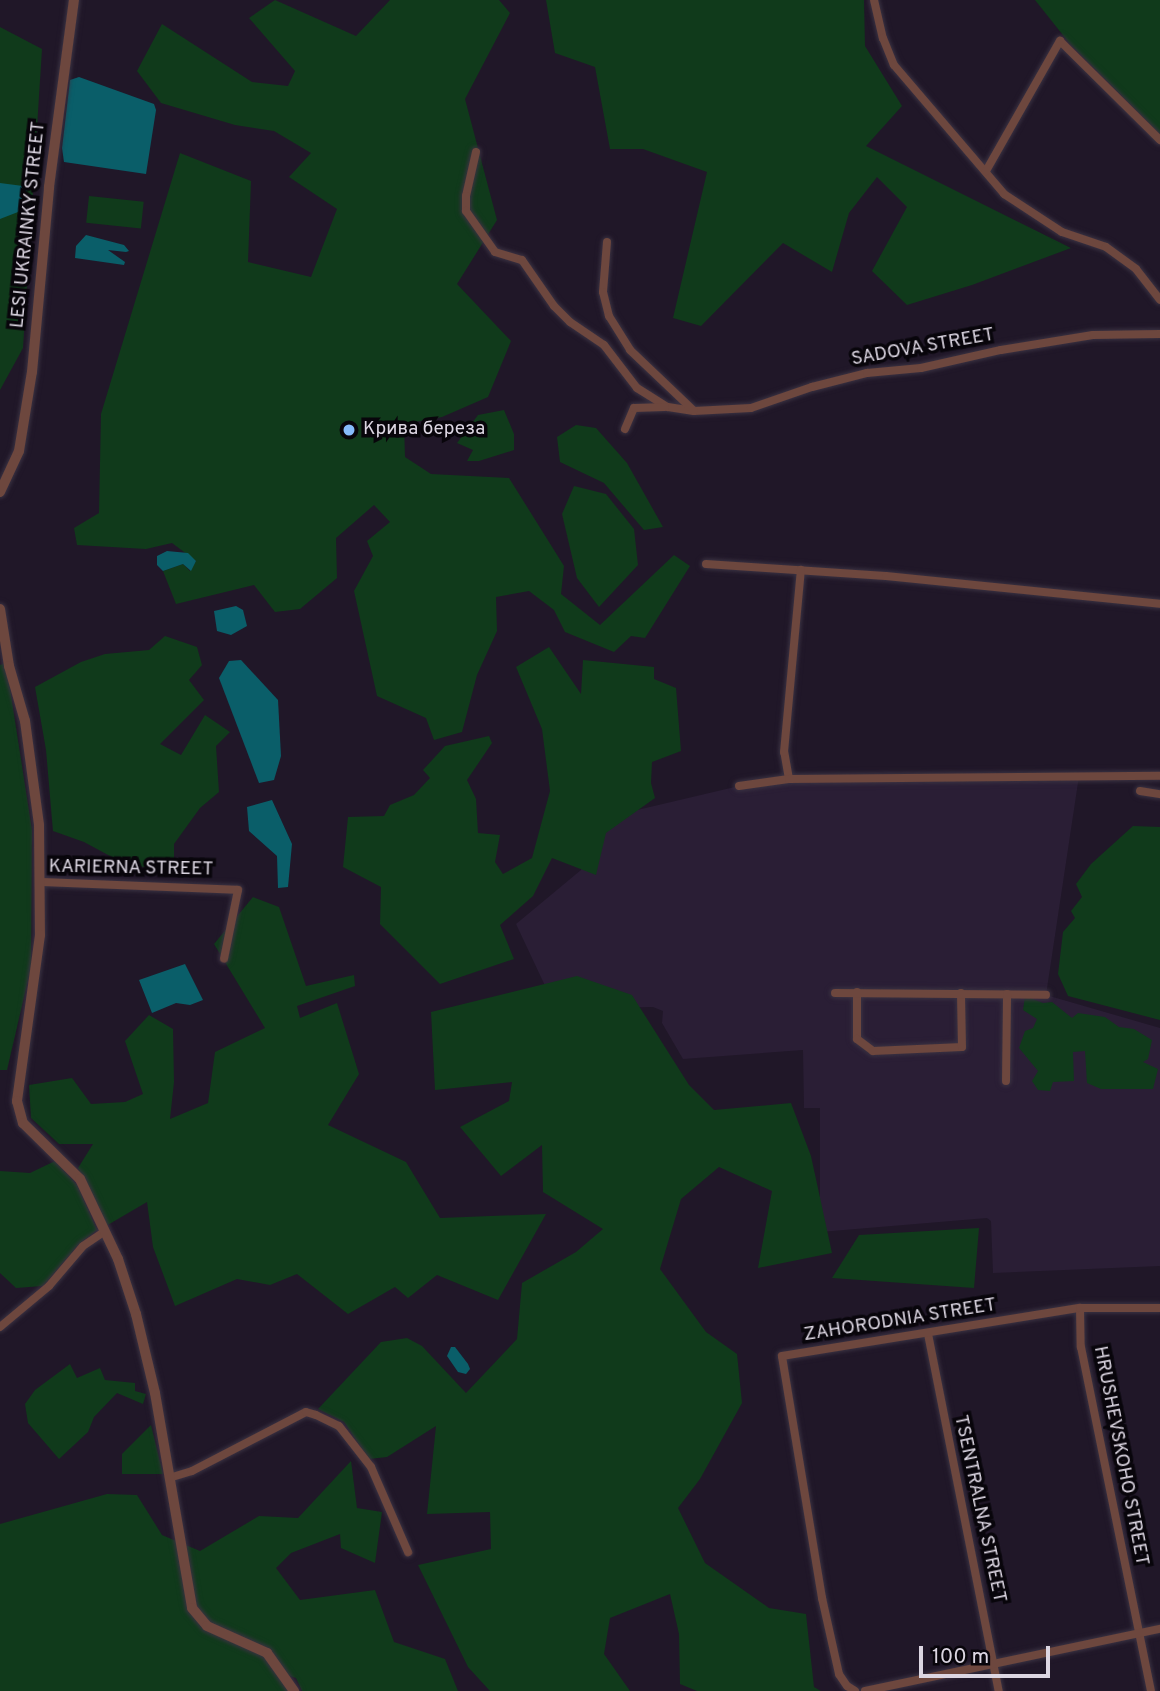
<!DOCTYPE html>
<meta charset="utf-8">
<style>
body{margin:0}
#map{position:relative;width:1160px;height:1691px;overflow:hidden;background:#201728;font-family:Overpass,sans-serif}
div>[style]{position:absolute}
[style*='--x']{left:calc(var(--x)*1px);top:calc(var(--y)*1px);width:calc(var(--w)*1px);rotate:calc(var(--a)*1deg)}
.built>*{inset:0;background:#2a1e35}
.green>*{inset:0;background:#103a1b;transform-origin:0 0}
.water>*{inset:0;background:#0a5e69}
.roads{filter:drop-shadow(0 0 2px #3a3242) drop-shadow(0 0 2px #3a3242)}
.minor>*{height:8px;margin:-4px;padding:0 4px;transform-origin:4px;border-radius:4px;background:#6d473e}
.tertiary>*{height:10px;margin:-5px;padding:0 5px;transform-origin:5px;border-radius:5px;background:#6d473e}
.dots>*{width:19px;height:19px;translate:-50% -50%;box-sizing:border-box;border:4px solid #08050b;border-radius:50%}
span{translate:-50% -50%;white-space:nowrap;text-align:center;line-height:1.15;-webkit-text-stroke:7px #08050b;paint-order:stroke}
.street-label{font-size:19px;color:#dcd6e2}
.poi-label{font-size:19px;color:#dcd6e2}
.left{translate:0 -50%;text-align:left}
.scale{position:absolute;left:919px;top:1646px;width:131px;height:32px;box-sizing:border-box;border:4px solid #dcd6e2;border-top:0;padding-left:9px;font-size:21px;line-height:24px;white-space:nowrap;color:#dcd6e2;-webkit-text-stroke:5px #08050b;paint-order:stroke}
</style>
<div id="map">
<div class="built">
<div style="clip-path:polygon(1079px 776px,1046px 995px,1160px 1028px,1160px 1266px,993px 1273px,991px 1221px,987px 1218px,820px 1232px,820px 1108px,804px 1108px,803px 1050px,683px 1059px,662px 1023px,663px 1011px,653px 1007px,556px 1009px,516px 924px,581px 870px,599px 819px,739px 786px,789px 779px)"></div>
</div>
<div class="green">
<div style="clip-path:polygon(275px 0,356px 36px,390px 0,499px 0,510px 13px,465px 99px,497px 220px,457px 284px,511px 341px,488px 397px,442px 417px,404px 424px,405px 457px,431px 474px,509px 478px,564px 566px,561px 594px,600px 625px,674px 555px,690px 566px,645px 638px,631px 636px,614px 652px,565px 632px,554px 610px,529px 591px,496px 597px,497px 631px,477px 675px,462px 732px,434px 740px,426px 718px,377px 696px,354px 591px,373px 556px,367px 541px,390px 522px,374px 505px,336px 538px,337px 578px,300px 609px,275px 612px,254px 585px,176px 604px,163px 571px,183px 564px,190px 571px,196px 561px,172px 543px,146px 549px,77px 545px,74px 528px,99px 513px,101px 414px,180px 153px,251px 181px,248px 262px,311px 277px,337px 209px,289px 177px,311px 153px,274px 131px,235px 125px,161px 103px,137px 71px,162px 24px,252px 82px,288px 86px,295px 71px,249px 18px)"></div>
<div style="clip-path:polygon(546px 0,864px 0,865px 46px,902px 106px,866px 146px,1071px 248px,972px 285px,907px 305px,872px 271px,907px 207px,877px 177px,849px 213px,832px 272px,783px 243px,701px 326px,673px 318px,707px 172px,643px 149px,610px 149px,595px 67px,555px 53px)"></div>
<div style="clip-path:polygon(1035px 0,1160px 0,1160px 134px,1070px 44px)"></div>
<div style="clip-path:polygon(0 27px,42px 49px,23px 348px,0 390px)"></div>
<div style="left:89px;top:196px;width:55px;height:27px;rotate:6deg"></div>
<div style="clip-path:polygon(504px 410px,514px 434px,514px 450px,479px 461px,467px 461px,473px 450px,457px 443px,478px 415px)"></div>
<div style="clip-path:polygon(576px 425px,596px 428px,627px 463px,663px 527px,644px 530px,604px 483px,560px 462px,557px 437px)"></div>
<div style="clip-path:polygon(574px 486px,606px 494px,634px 529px,638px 565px,599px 607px,577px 578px,562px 514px)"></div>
<div style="clip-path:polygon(165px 636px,197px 647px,202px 665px,189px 680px,204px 700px,160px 744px,181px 755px,205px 715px,230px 732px,216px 746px,219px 792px,200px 808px,174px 844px,174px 858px,155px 869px,123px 863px,84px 842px,53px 831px,46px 750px,35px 687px,81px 662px,105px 654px,149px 650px)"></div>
<div style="clip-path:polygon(549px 647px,581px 694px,583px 660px,654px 667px,654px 679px,676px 688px,681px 751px,652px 762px,651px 783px,655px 798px,606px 833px,596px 875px,552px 858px,533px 896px,500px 925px,514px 959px,440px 984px,380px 924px,381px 887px,343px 867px,348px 817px,384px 816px,390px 805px,414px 795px,430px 778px,423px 770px,445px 746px,489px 736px,492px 743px,467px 780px,476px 799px,478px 833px,500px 835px,495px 862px,503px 874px,532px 858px,550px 791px,542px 729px,516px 667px)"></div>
<div style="clip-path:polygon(6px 663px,32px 830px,31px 967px,7px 1070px,0 1070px,0 665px)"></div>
<div style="clip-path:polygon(1133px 826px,1160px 827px,1160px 1020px,1068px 996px,1058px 974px,1063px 932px,1075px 918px,1071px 911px,1082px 897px,1076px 884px,1091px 864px)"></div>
<div style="clip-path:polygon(253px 897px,279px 907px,306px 986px,354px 975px,355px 986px,297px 1006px,300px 1018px,337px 1003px,359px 1074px,328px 1125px,406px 1162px,440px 1218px,546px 1214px,498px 1300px,437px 1275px,408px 1298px,395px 1287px,348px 1314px,297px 1274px,270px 1285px,237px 1279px,175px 1306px,153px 1247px,147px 1202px,106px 1226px,78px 1168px,93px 1144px,59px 1144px,31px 1118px,29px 1085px,72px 1078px,91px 1104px,125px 1102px,143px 1094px,125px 1041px,149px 1015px,173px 1029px,174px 1082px,170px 1119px,208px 1103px,215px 1052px,265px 1028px,214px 944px)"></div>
<div style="clip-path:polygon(577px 976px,632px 995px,689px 1085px,714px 1110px,791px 1103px,811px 1156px,832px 1253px,758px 1268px,772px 1191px,719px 1167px,681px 1199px,660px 1269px,706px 1332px,737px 1354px,742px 1403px,700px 1479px,678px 1508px,705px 1563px,769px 1608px,806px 1614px,814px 1687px,821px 1691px,697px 1691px,680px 1684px,679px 1634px,670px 1594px,610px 1618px,604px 1654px,630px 1691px,490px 1691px,468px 1667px,418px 1565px,491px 1549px,490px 1512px,427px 1514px,436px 1426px,387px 1457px,369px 1459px,344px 1422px,318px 1409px,381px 1342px,407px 1338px,422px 1346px,466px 1393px,517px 1339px,522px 1283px,576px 1252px,603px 1229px,543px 1192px,542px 1145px,501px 1176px,460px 1127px,509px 1101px,512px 1082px,435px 1090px,431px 1012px)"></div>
<div style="clip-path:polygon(1025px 996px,1043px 1003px,1052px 1002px,1072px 1018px,1078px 1013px,1105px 1017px,1119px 1027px,1134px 1029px,1152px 1040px,1148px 1059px,1143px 1062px,1158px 1069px,1153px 1089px,1101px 1089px,1087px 1083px,1085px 1051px,1073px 1052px,1074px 1081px,1053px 1082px,1050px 1091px,1038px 1090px,1032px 1081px,1038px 1071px,1019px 1048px,1025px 1031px,1033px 1028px,1037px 1019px,1023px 1010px)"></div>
<div style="clip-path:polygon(55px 1161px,77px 1185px,97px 1230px,79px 1244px,43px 1286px,16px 1288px,0 1273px,0 1171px,30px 1173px)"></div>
<div style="clip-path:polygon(979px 1228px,974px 1288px,832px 1278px,859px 1235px)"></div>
<div style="clip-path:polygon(70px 1364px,77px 1378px,100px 1368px,105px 1380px,135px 1383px,135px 1391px,146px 1394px,143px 1404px,117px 1393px,94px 1417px,88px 1432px,59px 1459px,28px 1423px,25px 1404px,35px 1390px)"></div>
<div style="clip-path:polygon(151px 1425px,163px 1474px,122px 1474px,122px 1454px)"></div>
<div style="clip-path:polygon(351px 1461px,357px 1508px,382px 1512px,375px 1563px,341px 1548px,340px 1534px,291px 1553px,276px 1568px,300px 1600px,375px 1590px,394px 1642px,445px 1659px,458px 1691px,302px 1691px,296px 1678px,280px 1673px,288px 1691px,0 1691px,0 1524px,107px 1494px,137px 1495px,162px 1535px,200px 1551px,259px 1516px,298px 1518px)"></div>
</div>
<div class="water">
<div style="clip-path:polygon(79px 77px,154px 104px,156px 110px,146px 174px,64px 162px,62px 148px,70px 80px)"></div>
<div style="clip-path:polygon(0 183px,23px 186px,27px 190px,18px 212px,0 219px)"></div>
<div style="clip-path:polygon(86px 235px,124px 245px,129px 251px,126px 252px,108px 250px,125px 262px,124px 265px,75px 258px,76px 246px)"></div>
<div style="clip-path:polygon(167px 551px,188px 553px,196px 561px,191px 571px,183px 564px,163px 571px,157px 565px,157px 556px)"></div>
<div style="clip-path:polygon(236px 606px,243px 610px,247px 626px,231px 635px,217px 631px,214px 611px)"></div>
<div style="clip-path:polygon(241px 660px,278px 700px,281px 756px,274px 780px,259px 783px,219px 678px,229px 661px)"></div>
<div style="clip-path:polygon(272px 800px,292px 844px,288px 887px,278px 888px,277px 856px,249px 831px,247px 807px)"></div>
<div style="clip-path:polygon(185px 964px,203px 1000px,190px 1005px,176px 1003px,152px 1013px,139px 980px)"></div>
<div style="clip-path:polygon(451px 1347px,455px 1347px,468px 1364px,470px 1369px,466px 1374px,458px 1372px,447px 1356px)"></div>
</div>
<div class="roads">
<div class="minor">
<div style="--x:874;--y:0;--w:39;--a:77"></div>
<div style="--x:883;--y:38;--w:29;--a:68"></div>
<div style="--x:894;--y:65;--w:170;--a:49.5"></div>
<div style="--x:1004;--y:194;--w:69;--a:33.2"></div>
<div style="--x:1062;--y:232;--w:46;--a:18.8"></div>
<div style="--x:1106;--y:247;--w:37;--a:36"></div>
<div style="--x:1136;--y:269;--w:39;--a:52"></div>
<div style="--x:476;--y:152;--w:45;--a:102.8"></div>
<div style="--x:466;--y:196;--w:15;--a:90"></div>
<div style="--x:466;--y:211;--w:50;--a:54.7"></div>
<div style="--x:495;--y:252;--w:28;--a:17"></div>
<div style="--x:522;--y:260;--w:56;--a:55.2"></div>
<div style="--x:554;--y:306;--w:23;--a:45"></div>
<div style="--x:570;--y:322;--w:41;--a:34.1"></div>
<div style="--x:604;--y:345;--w:54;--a:52.5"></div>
<div style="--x:637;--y:388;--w:36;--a:32"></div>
<div style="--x:668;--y:407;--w:26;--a:9"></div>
<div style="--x:694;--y:411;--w:57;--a:-3"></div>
<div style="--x:751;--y:408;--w:65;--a:-19"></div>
<div style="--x:812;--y:387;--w:57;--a:-14.3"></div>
<div style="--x:867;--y:373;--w:54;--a:-5.3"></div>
<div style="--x:921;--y:368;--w:82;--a:-12.7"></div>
<div style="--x:1001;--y:350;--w:93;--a:-9.3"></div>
<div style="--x:1093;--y:335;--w:67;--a:-0.9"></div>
<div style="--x:986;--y:171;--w:150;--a:-60.4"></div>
<div style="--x:1060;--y:41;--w:141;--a:44.7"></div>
<div style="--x:607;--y:242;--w:50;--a:94.6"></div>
<div style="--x:603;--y:292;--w:25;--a:76"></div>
<div style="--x:609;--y:316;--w:40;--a:58"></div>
<div style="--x:630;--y:350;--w:88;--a:43.6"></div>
<div style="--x:625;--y:429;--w:23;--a:-67"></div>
<div style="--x:634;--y:408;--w:31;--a:-2"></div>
<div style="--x:706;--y:564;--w:180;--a:3.8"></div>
<div style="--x:886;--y:576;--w:275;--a:5.8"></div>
<div style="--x:789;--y:779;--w:27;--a:-100"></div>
<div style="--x:784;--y:752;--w:183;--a:-84.7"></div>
<div style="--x:739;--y:786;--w:50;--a:-8"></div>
<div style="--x:789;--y:779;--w:371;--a:-0.5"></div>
<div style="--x:1140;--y:791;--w:20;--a:9"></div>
<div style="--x:40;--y:882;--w:198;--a:2.3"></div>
<div style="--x:238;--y:890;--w:70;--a:101.5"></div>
<div style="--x:857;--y:992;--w:47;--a:90"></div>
<div style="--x:857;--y:1039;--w:20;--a:37"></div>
<div style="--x:873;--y:1051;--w:89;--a:-2.6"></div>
<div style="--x:962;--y:1047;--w:54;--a:-91.1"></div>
<div style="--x:835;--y:993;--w:211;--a:0.5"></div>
<div style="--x:1006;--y:1081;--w:87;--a:-89.3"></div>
<div style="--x:1080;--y:1308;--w:39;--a:89"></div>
<div style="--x:1081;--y:1347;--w:351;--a:78.5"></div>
<div style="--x:0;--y:1327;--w:64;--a:-39.9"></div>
<div style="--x:49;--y:1286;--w:52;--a:-49.6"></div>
<div style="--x:83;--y:1246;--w:25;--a:-34"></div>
<div style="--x:928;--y:1334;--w:364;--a:78.8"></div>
<div style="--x:169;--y:1478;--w:24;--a:-17"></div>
<div style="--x:192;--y:1471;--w:128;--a:-27.4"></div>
<div style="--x:306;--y:1412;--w:10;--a:17"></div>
<div style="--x:316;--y:1415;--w:25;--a:26"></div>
<div style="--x:339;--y:1426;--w:52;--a:52"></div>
<div style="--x:371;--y:1467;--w:93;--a:66.5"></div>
<div style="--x:855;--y:1691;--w:9;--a:-148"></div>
<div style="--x:847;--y:1686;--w:14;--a:-124"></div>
<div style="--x:839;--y:1674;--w:78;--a:-102.6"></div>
<div style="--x:822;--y:1598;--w:245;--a:-99.4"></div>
<div style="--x:782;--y:1356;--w:302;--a:-9.2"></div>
<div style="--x:1080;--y:1308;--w:80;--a:0"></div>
<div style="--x:865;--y:1691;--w:301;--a:-11.9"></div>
</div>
<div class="tertiary">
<div style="--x:0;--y:492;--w:45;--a:-65.1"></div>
<div style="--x:19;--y:451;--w:80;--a:-80.7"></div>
<div style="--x:32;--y:372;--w:186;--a:-84.7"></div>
<div style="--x:49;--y:187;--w:189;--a:-82.4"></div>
<div style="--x:0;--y:609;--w:58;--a:81"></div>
<div style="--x:9;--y:666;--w:57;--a:73.8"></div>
<div style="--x:25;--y:721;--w:105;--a:82.3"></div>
<div style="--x:39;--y:825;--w:110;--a:89.5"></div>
<div style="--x:40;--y:935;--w:168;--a:97.9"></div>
<div style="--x:17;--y:1101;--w:23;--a:75"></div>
<div style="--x:23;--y:1123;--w:80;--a:44.5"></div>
<div style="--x:80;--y:1179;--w:89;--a:64.6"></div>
<div style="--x:118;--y:1259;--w:58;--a:71.9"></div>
<div style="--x:136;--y:1314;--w:81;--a:76.5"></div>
<div style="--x:155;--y:1393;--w:218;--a:80.2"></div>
<div style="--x:192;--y:1608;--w:23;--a:50"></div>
<div style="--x:207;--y:1626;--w:66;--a:24.2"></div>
<div style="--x:267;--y:1653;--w:47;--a:54.6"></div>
</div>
</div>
<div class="dots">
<div style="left:349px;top:430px;background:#86bbfb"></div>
</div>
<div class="street-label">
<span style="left:29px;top:225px;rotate:-84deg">LESI UKRAINKY STREET</span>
<span style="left:923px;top:348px;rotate:-10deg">SADOVA STREET</span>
<span style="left:131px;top:869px;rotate:1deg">KARIERNA STREET</span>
<span style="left:900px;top:1321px;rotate:-9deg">ZAHORODNIA STREET</span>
<span style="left:1120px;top:1456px;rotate:79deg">HRUSHEVSKOHO STREET</span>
<span style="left:979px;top:1509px;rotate:78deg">TSENTRALNA STREET</span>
</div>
<div class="poi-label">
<span class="left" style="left:363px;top:430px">Крива береза</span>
</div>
<div class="scale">100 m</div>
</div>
